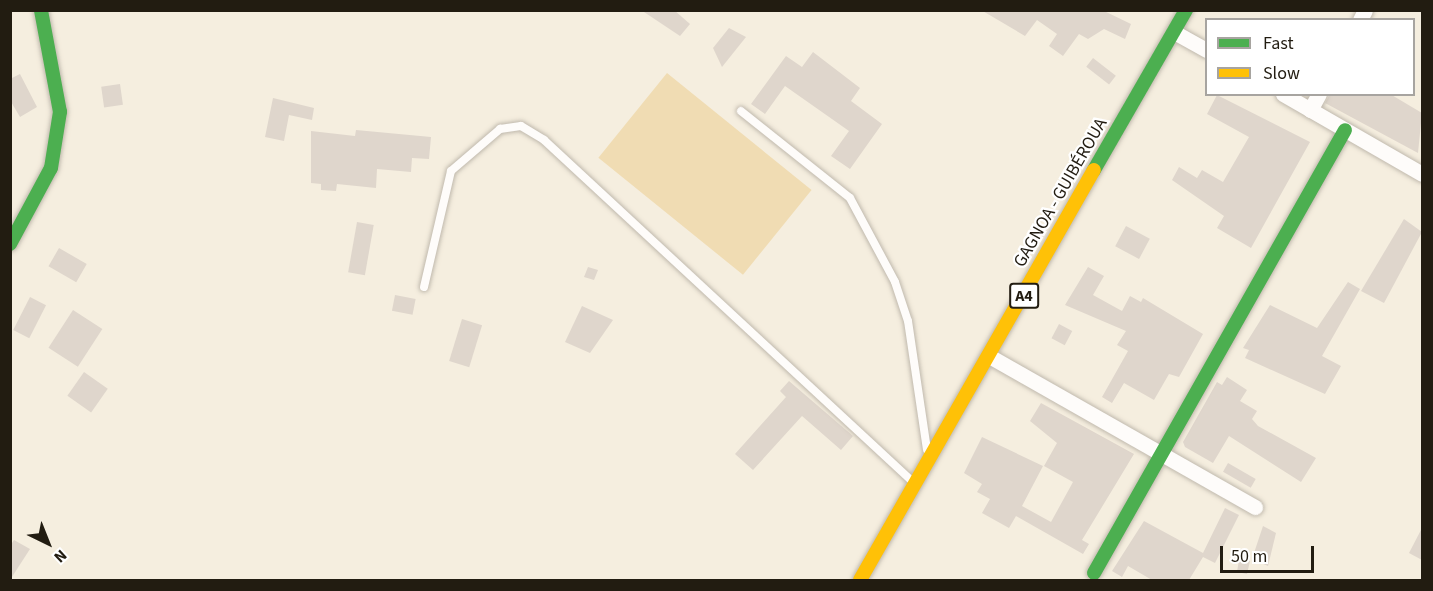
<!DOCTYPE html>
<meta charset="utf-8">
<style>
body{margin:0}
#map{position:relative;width:1433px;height:591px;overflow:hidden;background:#f5eedf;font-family:"Source Sans 3",sans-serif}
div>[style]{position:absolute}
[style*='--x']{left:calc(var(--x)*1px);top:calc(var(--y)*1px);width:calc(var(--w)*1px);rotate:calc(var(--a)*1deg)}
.green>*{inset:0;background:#f0dcb3;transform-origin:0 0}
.building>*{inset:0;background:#dfd6cc;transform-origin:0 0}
.roads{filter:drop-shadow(0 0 2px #c0b9ad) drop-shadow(0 0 2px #c0b9ad)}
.lane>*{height:8px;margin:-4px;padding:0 4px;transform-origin:4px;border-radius:4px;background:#fefcfa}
.street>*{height:15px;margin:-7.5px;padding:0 7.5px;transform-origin:7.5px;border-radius:7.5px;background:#fefcfa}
.fast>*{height:14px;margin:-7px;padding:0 7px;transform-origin:7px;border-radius:7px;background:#4caf50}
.slow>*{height:14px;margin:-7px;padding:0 7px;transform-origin:7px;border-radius:7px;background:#ffc107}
span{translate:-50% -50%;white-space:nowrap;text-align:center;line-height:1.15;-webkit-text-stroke:4.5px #fff;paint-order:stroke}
.shield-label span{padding:2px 4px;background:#fff;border:2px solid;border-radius:4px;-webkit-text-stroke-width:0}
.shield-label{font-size:16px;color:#221c11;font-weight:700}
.street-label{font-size:18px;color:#221c11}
.frame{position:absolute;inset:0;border:12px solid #221c11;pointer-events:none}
.legend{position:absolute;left:1205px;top:18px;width:210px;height:78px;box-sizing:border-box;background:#fff;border:2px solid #a7a4a0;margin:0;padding:8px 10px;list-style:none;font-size:18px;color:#221c11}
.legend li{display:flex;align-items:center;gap:12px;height:30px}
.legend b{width:30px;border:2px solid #a7a4a0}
.north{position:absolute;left:18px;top:513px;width:60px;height:60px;-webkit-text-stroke:4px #fff;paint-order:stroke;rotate:137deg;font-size:16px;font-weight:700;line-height:24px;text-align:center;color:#221c11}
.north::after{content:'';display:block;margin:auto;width:21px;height:27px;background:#221c11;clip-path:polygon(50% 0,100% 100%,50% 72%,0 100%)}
.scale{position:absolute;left:1220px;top:546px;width:94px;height:27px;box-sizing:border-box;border:3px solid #221c11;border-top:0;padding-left:8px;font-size:18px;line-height:21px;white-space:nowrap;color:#221c11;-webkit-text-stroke:4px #fff;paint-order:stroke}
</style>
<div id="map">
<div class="green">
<div style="left:667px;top:73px;width:186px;height:109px;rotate:39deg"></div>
</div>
<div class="building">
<div style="clip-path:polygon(641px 10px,674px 10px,690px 24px,680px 36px)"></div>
<div style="clip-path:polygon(981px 10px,1102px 10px,1131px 24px,1125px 39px,1104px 29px,1088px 39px,1079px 34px,1063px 56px,1049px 46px,1057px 34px,1037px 20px,1025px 36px)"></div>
<div style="clip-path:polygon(729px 28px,746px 37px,722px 67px,713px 48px)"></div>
<div style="clip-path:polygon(813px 52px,860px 88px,851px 101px,882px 124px,850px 169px,831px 156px,849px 131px,785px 86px,765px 114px,751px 104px,786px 56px,802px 67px)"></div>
<div style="left:1093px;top:58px;width:29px;height:11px;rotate:38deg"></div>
<div style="clip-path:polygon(20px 74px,37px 107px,20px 117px,10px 100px,10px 79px)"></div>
<div style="left:120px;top:84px;width:21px;height:19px;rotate:82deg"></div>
<div style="clip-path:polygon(1330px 94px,1390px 94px,1422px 113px,1418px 153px,1325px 103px)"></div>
<div style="clip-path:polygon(1217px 95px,1310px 142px,1251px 248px,1217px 228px,1224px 216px,1172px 180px,1179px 167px,1197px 178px,1202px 170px,1223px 182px,1249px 137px,1207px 114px)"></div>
<div style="clip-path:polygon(273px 98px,314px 108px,312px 120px,289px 115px,284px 141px,265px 137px)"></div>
<div style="clip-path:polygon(356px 130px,431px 137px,429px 159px,412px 158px,411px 172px,377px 169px,376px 188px,337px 184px,336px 191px,321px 190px,321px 184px,311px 183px,311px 131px,355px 136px)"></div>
<div style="clip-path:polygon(1404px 219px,1422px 232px,1384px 303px,1361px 291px)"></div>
<div style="left:357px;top:222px;width:17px;height:51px;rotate:10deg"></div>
<div style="left:1126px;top:226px;width:27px;height:23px;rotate:28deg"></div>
<div style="left:59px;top:248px;width:32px;height:21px;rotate:30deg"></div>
<div style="clip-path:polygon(588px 267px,598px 270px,594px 280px,584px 277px)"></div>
<div style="clip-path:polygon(1088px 267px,1104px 276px,1093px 295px,1122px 311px,1130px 296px,1141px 302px,1143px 298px,1203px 334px,1179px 377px,1169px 374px,1154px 400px,1124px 383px,1112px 403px,1102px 397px,1128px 351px,1117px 345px,1126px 331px,1065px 305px)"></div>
<div style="clip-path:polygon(1348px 282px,1360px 289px,1322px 356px,1341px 366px,1325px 394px,1245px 358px,1249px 350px,1243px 348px,1270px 305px,1317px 328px)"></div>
<div style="left:395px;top:295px;width:21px;height:16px;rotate:11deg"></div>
<div style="left:30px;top:297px;width:18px;height:37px;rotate:27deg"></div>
<div style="clip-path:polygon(582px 306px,613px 320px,590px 353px,565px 342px)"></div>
<div style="left:73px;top:310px;width:35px;height:45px;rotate:33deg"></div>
<div style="left:462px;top:319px;width:21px;height:44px;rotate:17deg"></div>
<div style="left:1059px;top:324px;width:15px;height:16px;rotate:28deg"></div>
<div style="left:84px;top:372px;width:29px;height:29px;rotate:35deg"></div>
<div style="clip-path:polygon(1227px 377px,1247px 390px,1240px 401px,1257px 411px,1252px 419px,1258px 426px,1316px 458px,1301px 482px,1229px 436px,1213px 463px,1185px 447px,1183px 442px,1217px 382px,1222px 385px)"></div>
<div style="clip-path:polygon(789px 381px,853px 436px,841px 450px,802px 416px,753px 470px,735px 454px,786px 397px,780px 391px)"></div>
<div style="clip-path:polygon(1041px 403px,1134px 454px,1082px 540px,1089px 544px,1083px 554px,1016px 516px,1009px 528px,982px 513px,990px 499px,977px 492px,982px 484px,964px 473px,982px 437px,1043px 466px,1022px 506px,1051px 522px,1073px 482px,1044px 466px,1057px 443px,1030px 421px)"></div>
<div style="left:1228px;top:463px;width:32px;height:10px;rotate:30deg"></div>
<div style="clip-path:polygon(1225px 508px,1239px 515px,1215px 563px,1203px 557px,1189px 580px,1152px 580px,1128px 566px,1122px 577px,1112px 571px,1144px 521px,1203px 553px)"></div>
<div style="clip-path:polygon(1263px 526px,1276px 533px,1268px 566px,1252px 559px)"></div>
<div style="clip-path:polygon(1422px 528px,1422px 560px,1409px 553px)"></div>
<div style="clip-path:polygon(14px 540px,30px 549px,10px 580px,10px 546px)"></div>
<div style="clip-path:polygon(1239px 560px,1250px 561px,1247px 574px,1237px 572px)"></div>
</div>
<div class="roads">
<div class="lane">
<div style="--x:741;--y:111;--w:139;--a:38.6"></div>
<div style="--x:850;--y:198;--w:95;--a:61.8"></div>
<div style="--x:895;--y:282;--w:41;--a:71.6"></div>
<div style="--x:908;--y:321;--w:130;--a:81.6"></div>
<div style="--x:424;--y:287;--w:119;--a:-76.9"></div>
<div style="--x:451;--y:171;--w:65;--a:-40.6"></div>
<div style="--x:500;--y:129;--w:21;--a:-8"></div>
<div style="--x:521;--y:126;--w:27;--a:31"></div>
<div style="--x:544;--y:140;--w:503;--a:42.83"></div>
</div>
<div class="street">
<div style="--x:1360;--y:20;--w:11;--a:-63"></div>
<div style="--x:1174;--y:32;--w:37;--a:29"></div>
<div style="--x:1283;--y:94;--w:160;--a:29.9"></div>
<div style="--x:1310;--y:110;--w:18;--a:-61"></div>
<div style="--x:989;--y:356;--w:306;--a:29.6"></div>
</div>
<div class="fast">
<div style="--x:1094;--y:170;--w:185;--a:-60.1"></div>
<div style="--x:10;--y:244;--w:86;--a:-61.7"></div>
<div style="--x:51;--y:168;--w:57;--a:-80.9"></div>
<div style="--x:60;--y:112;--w:104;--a:-100.6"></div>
<div style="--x:1094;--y:573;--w:509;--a:-60.46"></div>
</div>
<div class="slow">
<div style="--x:860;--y:580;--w:472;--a:-60.3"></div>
</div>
</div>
<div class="shield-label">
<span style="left:1024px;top:296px">A4</span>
</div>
<div class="street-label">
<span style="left:1061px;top:193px;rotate:-60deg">GAGNOA - GUIBÉROUA</span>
</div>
<div class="frame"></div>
<ul class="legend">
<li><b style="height:8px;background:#4caf50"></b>Fast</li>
<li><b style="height:8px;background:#ffc107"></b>Slow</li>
</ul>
<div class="north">N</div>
<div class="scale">50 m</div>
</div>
